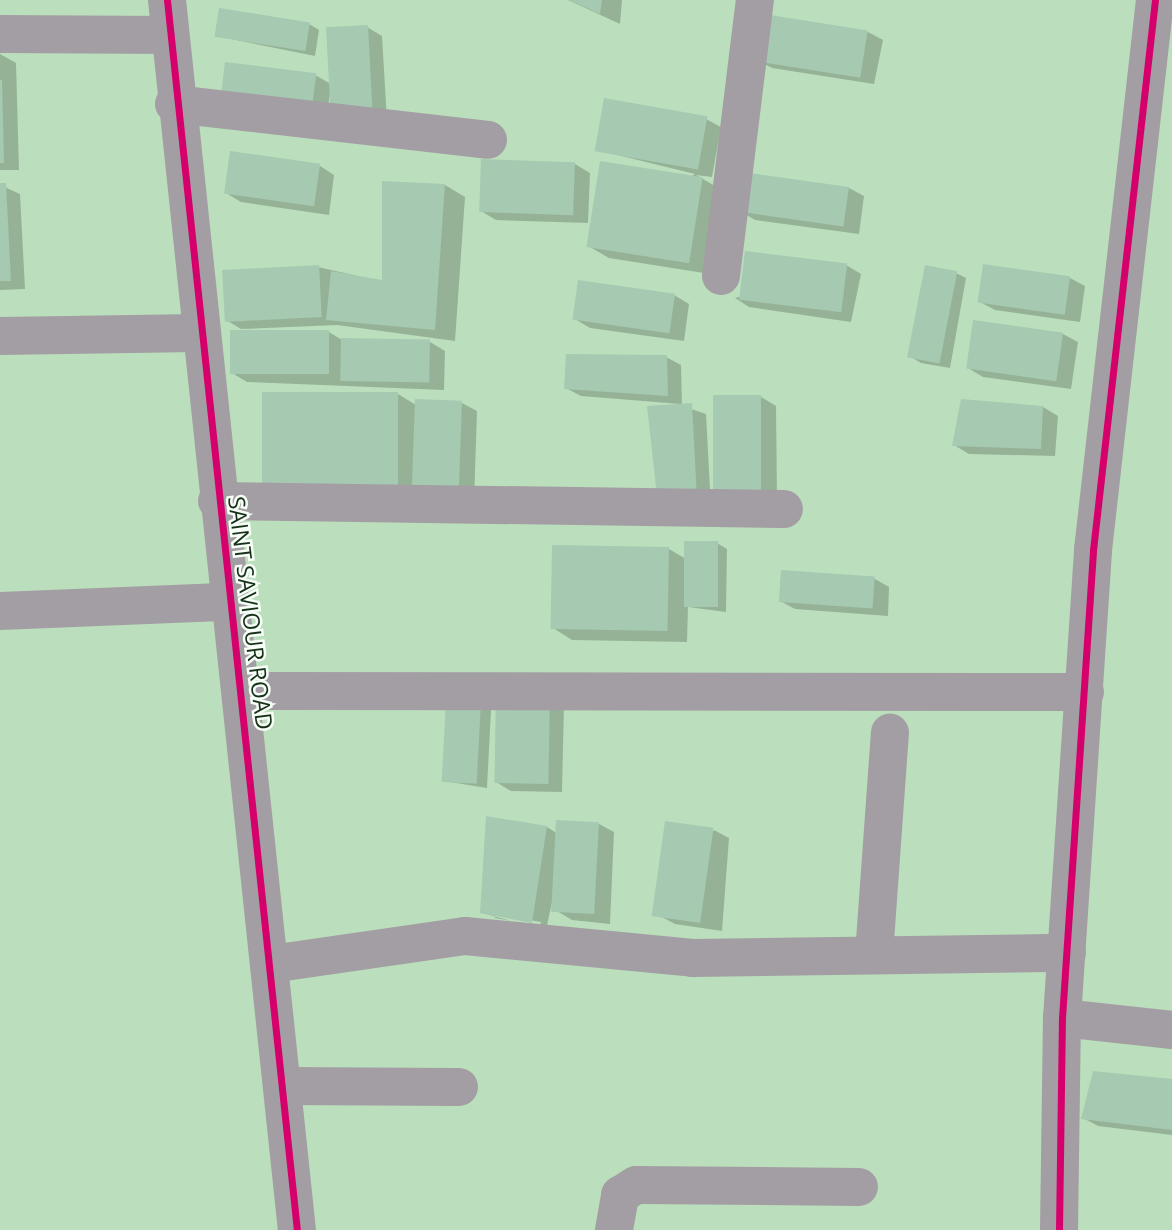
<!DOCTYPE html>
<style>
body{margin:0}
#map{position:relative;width:1172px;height:1230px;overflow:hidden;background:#bbdfbc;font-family:"Open Sans",sans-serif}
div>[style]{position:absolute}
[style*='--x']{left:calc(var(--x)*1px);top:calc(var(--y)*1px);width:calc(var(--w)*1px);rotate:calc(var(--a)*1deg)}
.shadow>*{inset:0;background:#0003}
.building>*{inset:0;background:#a6c9b2;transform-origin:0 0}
.minor>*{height:38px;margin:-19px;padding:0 19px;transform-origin:19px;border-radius:19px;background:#a39ea3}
.cycleway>*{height:7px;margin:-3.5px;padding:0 3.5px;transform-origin:3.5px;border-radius:3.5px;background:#d6006c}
span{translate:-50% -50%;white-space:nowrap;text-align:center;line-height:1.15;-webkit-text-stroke:5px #f7fdf7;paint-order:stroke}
.street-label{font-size:23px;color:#173119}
</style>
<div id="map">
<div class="shadow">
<div style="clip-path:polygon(568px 0,622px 0,620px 24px)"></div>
<div style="clip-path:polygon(765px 16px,868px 32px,883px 40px,874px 84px,772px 68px,757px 60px)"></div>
<div style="clip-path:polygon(309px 24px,319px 30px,315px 56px,216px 36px)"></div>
<div style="clip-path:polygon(367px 27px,382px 36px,387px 120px,331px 88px,326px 119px,237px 109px,315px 75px,331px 84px)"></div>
<div style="clip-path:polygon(0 54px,16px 63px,19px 170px,0 170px)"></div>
<div style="clip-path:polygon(706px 119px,721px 127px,712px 177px,696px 175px,722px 190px,710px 274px,609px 258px,590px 247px,695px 174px,597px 150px)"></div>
<div style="clip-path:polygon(483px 161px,575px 164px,590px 173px,588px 223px,496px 220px,481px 211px)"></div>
<div style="clip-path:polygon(320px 166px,334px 175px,329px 215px,241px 202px,226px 193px)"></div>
<div style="clip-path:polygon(745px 174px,849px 188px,864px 196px,859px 234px,755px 220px,740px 211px)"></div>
<div style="clip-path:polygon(383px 183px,445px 185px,465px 197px,455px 341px,337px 325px,241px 329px,226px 320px,318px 267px,384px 282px)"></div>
<div style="clip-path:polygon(0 185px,20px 194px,25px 289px,0 290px)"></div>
<div style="clip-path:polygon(846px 265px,861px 274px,851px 322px,749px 307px,735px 298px)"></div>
<div style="clip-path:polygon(984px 266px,1070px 278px,1085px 286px,1080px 322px,995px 310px,980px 302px)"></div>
<div style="clip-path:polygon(956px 273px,966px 278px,950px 368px,921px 363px,911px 357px)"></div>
<div style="clip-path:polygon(674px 295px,689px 304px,684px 341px,590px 328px,575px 319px)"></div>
<div style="clip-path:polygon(329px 332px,342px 340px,430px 342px,445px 351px,444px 390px,247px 382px,232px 373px)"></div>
<div style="clip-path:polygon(1063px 334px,1078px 342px,1071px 389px,983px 377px,968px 368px)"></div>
<div style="clip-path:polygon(666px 357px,681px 365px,682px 406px,706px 414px,711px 508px,674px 512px,680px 404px,581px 396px,566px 388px)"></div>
<div style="clip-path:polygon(398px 394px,416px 405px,462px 403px,477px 411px,474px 503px,283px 498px)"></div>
<div style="clip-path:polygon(761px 397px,776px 406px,777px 500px,731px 500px)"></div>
<div style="clip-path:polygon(1043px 407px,1058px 416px,1055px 456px,969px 454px,954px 445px)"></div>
<div style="clip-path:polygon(717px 543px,727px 549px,726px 612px,688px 607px,687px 642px,572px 640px,553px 628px,669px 549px,686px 559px)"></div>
<div style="clip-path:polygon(875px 579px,889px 587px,888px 616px,795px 609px,780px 601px)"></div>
<div style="clip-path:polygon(498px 694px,564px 704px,562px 792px,511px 791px,496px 782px)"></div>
<div style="clip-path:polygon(447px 702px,491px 710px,487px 788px,444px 781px)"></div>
<div style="clip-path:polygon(evenodd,599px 824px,614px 832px,610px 924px,572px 920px,557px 911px,558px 875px,546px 930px,482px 913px,547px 827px,558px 834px,599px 824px,495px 914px,541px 922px,540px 926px,495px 918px,495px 914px)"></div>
<div style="clip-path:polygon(714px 830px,729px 838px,722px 931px,675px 924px,660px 916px)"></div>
<div style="clip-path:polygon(1172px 1080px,1172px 1135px,1098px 1126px,1083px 1118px)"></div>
</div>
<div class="building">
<div style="clip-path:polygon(569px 0,602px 0,600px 14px)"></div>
<div style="left:219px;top:8px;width:92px;height:29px;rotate:9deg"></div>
<div style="left:764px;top:14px;width:105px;height:48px;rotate:9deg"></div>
<div style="left:368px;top:25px;width:88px;height:42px;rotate:87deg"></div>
<div style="left:225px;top:62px;width:92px;height:39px;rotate:7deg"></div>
<div style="clip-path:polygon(0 80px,2px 80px,4px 163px,0 163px)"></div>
<div style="left:604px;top:98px;width:105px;height:54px;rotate:10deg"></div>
<div style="left:230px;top:151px;width:91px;height:43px;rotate:8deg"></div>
<div style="left:481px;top:159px;width:94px;height:53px;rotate:2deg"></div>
<div style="left:600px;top:161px;width:104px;height:87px;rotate:9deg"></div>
<div style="left:743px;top:172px;width:107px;height:40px;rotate:8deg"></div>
<div style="clip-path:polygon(382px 181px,445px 184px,435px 330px,326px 320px,331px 271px,382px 280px)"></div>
<div style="clip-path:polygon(0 183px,6px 183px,11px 281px,0 281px)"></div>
<div style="left:745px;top:251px;width:103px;height:49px;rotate:7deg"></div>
<div style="left:983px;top:264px;width:88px;height:39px;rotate:8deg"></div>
<div style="left:319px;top:265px;width:52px;height:97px;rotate:87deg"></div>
<div style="left:925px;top:265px;width:33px;height:94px;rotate:11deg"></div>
<div style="left:578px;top:280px;width:98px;height:40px;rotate:8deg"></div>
<div style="left:973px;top:320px;width:91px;height:49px;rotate:8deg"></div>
<div style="left:329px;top:330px;width:44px;height:99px;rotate:90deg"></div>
<div style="left:341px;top:338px;width:89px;height:43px;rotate:1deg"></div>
<div style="clip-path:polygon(566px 354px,667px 355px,668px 396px,564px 389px)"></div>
<div style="left:262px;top:392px;width:136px;height:95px"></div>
<div style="left:713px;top:395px;width:48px;height:97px"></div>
<div style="left:415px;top:399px;width:47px;height:94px;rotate:2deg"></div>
<div style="clip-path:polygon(961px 399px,1043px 406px,1041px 449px,952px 446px)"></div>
<div style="clip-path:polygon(692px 403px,697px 500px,658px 505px,647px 406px)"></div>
<div style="left:684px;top:541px;width:34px;height:66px"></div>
<div style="left:552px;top:545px;width:117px;height:84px;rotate:1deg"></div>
<div style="left:781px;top:570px;width:94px;height:32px;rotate:4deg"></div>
<div style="left:496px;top:692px;width:54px;height:91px;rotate:1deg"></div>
<div style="left:446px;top:700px;width:35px;height:82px;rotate:3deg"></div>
<div style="clip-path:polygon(486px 816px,547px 826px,532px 923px,480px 913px)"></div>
<div style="left:556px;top:820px;width:43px;height:92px;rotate:3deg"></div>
<div style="left:665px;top:821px;width:49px;height:96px;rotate:8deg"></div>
<div style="clip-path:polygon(1093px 1071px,1172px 1079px,1172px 1130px,1081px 1119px)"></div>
</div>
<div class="minor">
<div style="--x:167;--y:0;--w:1237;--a:83.97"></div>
<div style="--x:0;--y:34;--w:169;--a:0.3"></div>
<div style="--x:174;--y:104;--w:316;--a:6.5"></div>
<div style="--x:721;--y:276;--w:278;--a:-83"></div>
<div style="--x:0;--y:336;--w:198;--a:-0.9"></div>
<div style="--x:217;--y:501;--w:567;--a:0.81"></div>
<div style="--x:0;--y:611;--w:228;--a:-2.3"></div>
<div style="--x:241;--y:691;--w:844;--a:0.07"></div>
<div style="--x:874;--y:955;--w:223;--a:-85.9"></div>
<div style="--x:271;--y:964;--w:196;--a:-8.2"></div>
<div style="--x:465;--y:936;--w:229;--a:5.5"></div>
<div style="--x:693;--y:958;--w:374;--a:-0.8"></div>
<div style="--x:1062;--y:1018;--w:111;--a:6.2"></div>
<div style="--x:283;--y:1086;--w:176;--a:0.3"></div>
<div style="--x:614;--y:1230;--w:36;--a:-80"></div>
<div style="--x:620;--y:1195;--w:19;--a:-32"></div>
<div style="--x:636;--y:1185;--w:223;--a:0.5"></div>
<div style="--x:1059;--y:1230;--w:212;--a:-89.2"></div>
<div style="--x:1062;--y:1018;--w:469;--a:-86.2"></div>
<div style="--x:1093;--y:550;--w:553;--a:-83.57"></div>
</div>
<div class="cycleway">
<div style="--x:167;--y:0;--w:1237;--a:83.97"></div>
<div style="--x:1059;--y:1230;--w:212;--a:-89.2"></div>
<div style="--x:1062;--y:1018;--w:469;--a:-86.2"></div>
<div style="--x:1093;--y:550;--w:553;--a:-83.57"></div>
</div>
<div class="street-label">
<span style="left:251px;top:613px;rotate:83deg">SAINT SAVIOUR ROAD</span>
</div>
</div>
